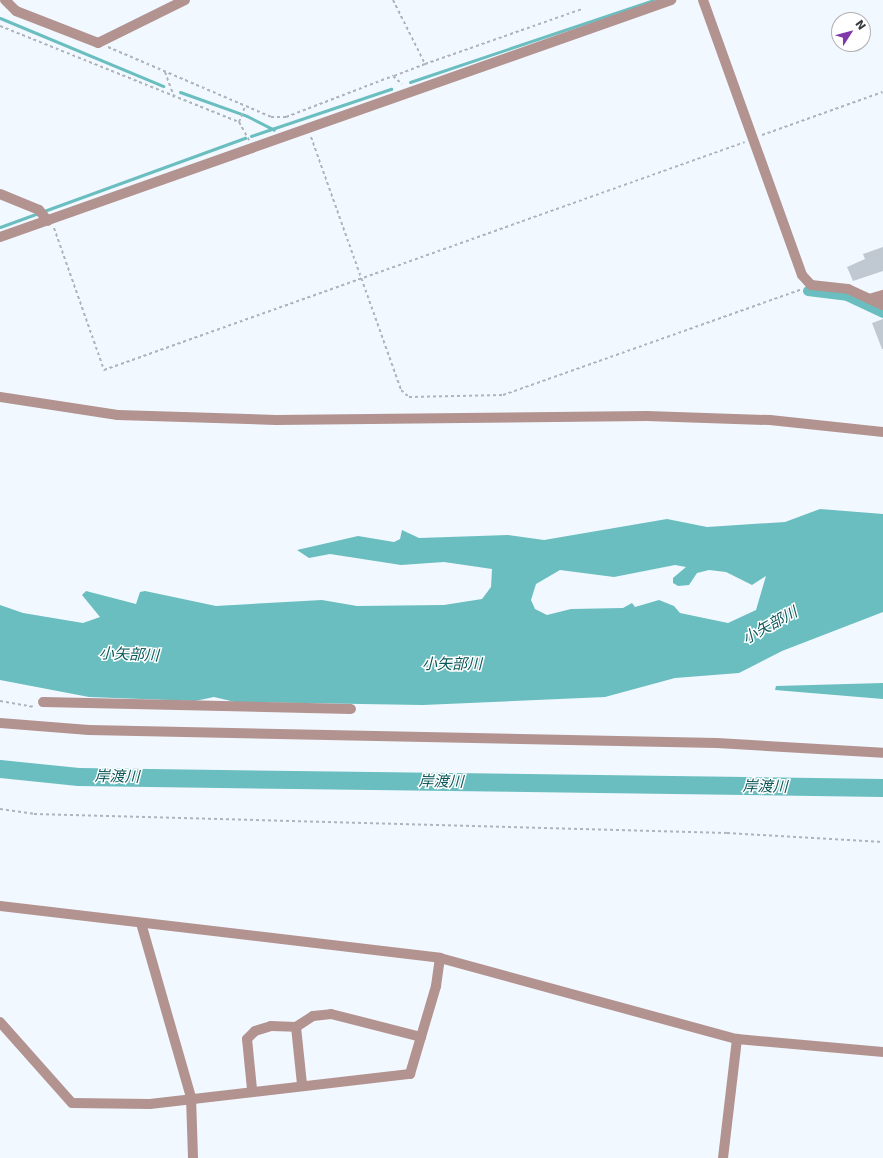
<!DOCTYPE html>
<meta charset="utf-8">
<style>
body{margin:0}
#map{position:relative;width:883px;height:1158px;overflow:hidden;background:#f1f8ff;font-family:"DejaVu Sans","Noto Sans JP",sans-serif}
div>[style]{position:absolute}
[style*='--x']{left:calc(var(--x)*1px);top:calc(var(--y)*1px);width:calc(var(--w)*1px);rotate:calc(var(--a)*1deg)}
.water>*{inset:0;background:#6abebf}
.stream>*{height:3px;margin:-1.5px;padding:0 1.5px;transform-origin:1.5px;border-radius:1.5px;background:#6abebf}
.canal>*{height:10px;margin:-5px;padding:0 5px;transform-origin:5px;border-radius:5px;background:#6abebf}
.river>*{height:18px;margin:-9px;padding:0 9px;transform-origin:9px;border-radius:9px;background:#6abebf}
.building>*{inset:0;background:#c0c9d2}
.path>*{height:2px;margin-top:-1px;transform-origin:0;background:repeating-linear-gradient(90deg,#afb4ba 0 3px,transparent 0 6px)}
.minor>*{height:10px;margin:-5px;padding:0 5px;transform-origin:5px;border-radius:5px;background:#b29390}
span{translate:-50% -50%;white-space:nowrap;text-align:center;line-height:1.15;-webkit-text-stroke:3px #fff;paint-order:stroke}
.water-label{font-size:15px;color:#0c5859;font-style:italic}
.north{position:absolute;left:831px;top:12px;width:40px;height:40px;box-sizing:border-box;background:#fff;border:1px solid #afb1b2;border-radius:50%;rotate:54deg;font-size:11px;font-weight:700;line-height:16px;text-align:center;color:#383b3f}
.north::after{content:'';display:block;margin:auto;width:14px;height:18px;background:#8038ab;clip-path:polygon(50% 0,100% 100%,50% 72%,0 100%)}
</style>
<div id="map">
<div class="water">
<div style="clip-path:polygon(evenodd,820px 509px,883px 514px,883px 612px,782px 651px,739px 673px,675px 678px,605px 697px,423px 705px,235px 702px,214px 697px,195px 701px,89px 697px,0 680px,0 605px,23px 613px,83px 623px,100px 617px,82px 595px,86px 591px,136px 604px,140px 592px,145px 591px,216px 606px,322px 600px,357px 606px,444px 605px,482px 599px,491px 587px,492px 569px,444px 562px,401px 565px,330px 554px,309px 558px,297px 550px,358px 536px,394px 542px,400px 539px,402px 530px,419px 538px,508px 535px,544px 540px,667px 519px,707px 527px,785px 522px,820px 509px,675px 565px,686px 567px,673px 578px,673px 583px,678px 586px,689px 585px,697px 573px,709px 570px,726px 572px,752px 585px,766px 576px,756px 610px,728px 623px,680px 613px,674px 606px,659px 600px,635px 607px,632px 603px,623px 608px,571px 609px,547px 615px,535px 609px,531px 600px,536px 584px,560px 570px,614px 577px,675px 565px)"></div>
<div style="clip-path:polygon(883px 683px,883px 699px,775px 690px,776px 686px)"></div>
</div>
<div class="stream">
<div style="--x:0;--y:18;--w:177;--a:22.6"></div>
<div style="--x:410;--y:82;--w:257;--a:-18.6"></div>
<div style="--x:180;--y:92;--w:71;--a:19.7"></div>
<div style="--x:247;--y:116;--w:30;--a:27"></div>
<div style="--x:251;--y:136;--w:148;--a:-18.6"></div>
<div style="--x:0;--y:227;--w:261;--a:-20"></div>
</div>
<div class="canal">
<div style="--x:808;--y:291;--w:39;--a:7"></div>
<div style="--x:847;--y:296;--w:40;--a:25"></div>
</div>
<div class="river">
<div style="--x:0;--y:769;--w:79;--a:5.8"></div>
<div style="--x:79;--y:777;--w:804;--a:0.78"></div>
</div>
<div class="building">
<div style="clip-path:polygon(883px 247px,883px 271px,853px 281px,847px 267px,865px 259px,863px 254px)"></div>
<div style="clip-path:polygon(883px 319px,883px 349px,882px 349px,872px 323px)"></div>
</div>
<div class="path">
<div style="--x:393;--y:0;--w:72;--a:63.4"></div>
<div style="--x:425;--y:64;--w:33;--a:159"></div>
<div style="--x:0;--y:26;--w:258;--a:21.9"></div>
<div style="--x:239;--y:122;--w:21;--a:61"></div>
<div style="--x:108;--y:47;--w:177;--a:23.2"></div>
<div style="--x:271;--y:117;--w:15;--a:0"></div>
<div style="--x:286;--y:117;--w:115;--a:-21"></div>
<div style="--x:393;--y:76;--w:12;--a:42"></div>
<div style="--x:425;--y:64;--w:166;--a:-19.3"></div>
<div style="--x:165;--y:72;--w:27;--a:70"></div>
<div style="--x:239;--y:122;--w:17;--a:-69"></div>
<div style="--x:762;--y:135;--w:128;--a:-19.6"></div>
<div style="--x:311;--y:137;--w:269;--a:70.4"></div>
<div style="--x:401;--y:390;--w:11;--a:41"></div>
<div style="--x:409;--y:397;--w:94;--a:-1.2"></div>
<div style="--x:503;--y:395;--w:317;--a:-19.5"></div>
<div style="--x:54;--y:228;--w:151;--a:70.6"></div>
<div style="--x:104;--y:370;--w:680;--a:-19.58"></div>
<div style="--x:0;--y:701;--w:35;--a:10"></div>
<div style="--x:0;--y:809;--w:34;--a:8"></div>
<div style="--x:34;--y:814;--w:693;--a:1.57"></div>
<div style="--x:727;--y:833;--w:156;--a:3.3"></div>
</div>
<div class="minor">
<div style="--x:5;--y:0;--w:16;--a:45"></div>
<div style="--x:16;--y:11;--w:88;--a:21.3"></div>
<div style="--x:98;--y:43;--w:97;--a:-26.3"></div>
<div style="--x:703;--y:0;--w:292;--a:70.2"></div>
<div style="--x:802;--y:275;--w:13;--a:48"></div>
<div style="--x:811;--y:285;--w:37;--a:6"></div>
<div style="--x:848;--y:289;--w:38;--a:25"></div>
<div style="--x:0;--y:194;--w:42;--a:22.3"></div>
<div style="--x:39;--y:210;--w:14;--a:51"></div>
<div style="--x:0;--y:237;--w:712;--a:-19.45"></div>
<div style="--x:869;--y:299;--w:15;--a:-16"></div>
<div style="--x:0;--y:397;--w:119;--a:8.7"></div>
<div style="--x:118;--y:415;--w:158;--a:1.8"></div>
<div style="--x:276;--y:420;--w:371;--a:-0.6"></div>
<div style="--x:647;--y:416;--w:123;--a:1.9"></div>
<div style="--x:770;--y:420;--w:114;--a:6.1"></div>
<div style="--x:43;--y:702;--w:308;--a:1.3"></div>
<div style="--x:0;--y:723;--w:89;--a:4.5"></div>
<div style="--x:89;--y:730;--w:628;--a:1.19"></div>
<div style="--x:717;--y:743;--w:166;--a:3.4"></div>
<div style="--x:0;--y:906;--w:443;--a:6.7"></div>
<div style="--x:440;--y:958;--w:308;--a:15.3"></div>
<div style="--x:737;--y:1039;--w:147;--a:5.1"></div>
<div style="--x:141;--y:923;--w:181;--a:74"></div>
<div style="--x:191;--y:1097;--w:61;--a:88.1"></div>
<div style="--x:0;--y:1022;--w:108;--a:48.4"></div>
<div style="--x:72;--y:1103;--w:78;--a:0.7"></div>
<div style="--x:150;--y:1104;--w:262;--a:-6.6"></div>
<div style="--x:410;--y:1074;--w:92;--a:-73.5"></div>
<div style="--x:436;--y:986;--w:28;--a:-82"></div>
<div style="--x:296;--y:1027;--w:57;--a:84"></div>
<div style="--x:252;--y:1089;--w:50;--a:-95.7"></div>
<div style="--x:247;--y:1039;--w:11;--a:-45"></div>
<div style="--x:255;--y:1031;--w:17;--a:-17"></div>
<div style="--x:271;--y:1026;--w:25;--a:2"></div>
<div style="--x:296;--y:1027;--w:20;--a:-33"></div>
<div style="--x:313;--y:1016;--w:18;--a:-6"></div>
<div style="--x:331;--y:1014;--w:93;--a:14.3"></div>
<div style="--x:723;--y:1158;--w:120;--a:-83.3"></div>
</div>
<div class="water-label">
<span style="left:770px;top:626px;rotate:-29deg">小矢部川</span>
<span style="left:129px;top:655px;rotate:2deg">小矢部川</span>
<span style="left:452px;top:665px">小矢部川</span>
<span style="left:117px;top:777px;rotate:1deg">岸渡川</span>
<span style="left:441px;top:782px;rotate:1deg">岸渡川</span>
<span style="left:765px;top:787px;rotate:1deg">岸渡川</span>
</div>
<div class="north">N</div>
</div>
